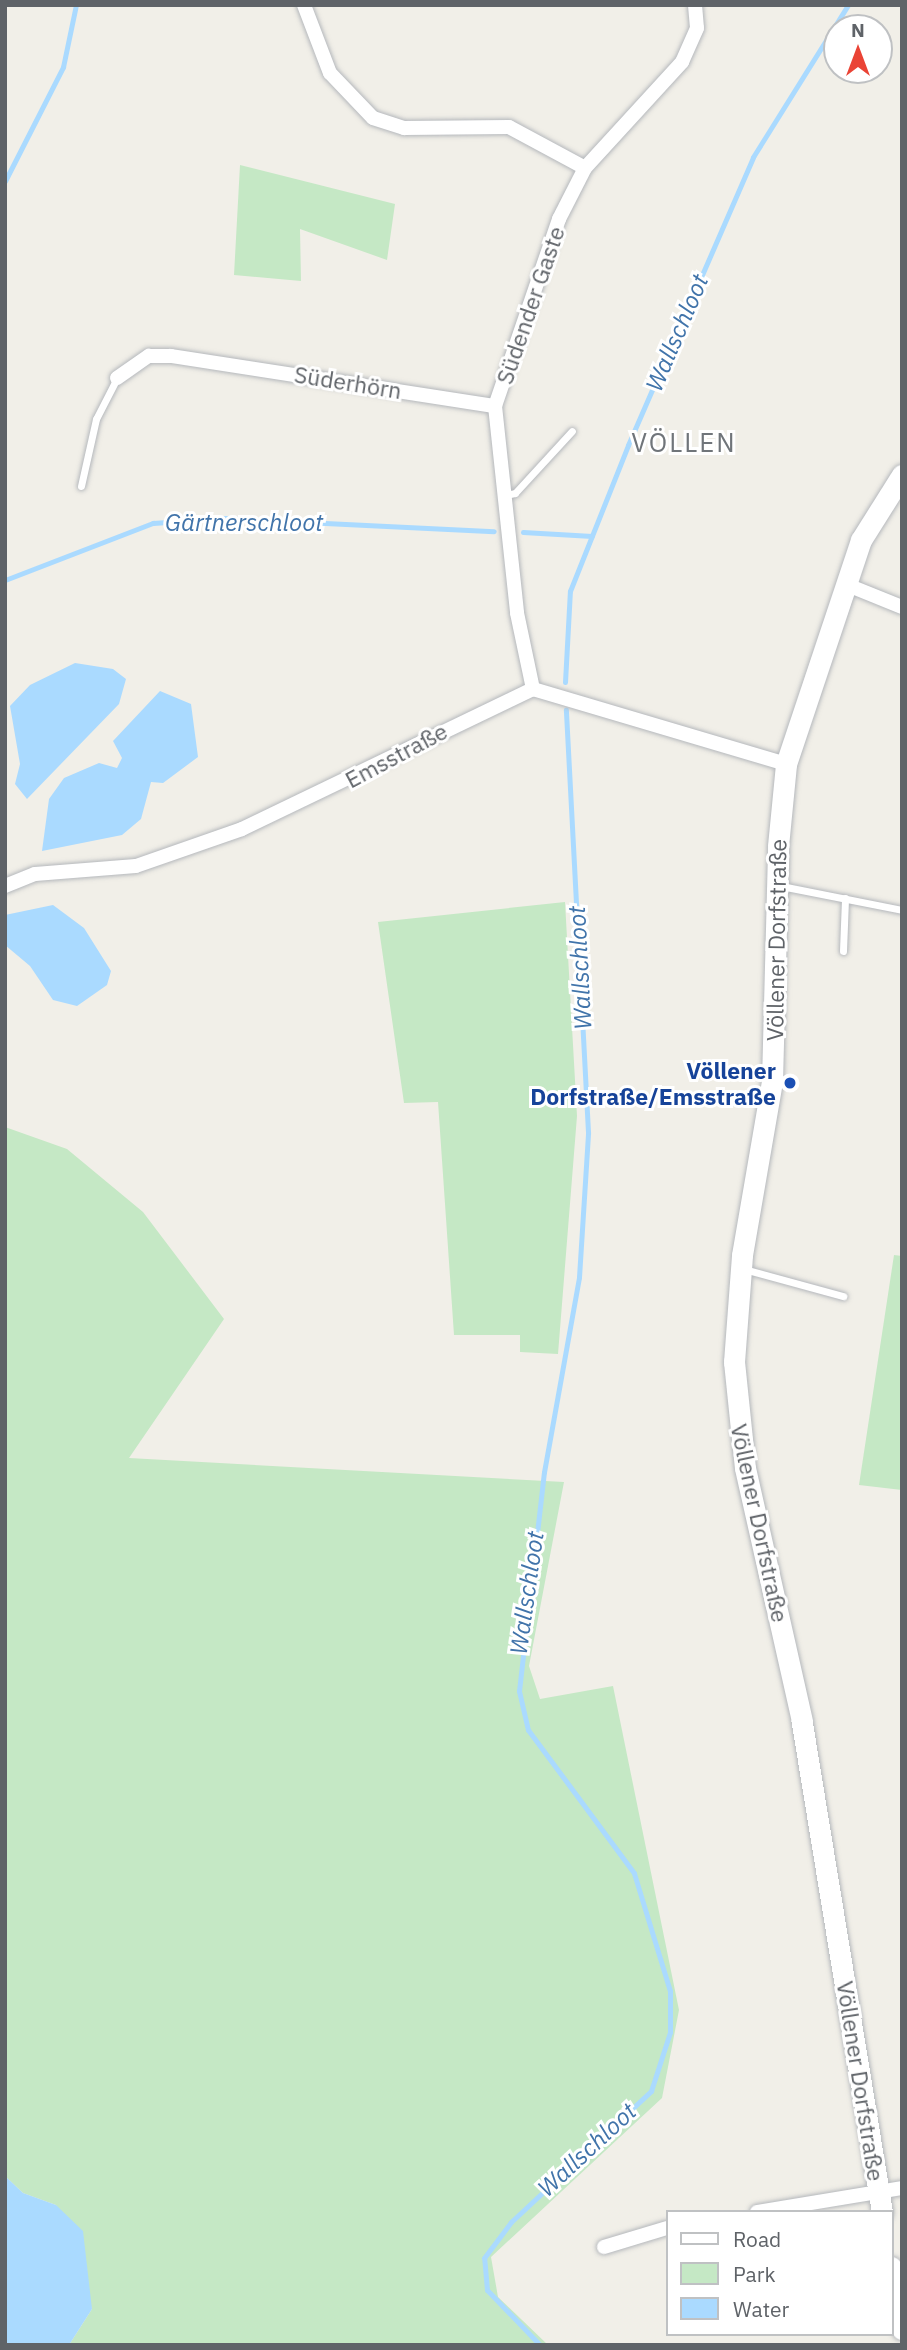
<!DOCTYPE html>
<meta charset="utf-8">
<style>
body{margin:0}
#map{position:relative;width:907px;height:2350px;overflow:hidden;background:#f1efe8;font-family:"IBM Plex Sans",sans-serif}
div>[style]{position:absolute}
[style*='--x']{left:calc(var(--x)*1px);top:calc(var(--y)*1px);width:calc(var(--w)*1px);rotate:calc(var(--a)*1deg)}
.green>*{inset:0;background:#c5e8c5}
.water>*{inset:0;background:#aadaff}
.stream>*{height:5px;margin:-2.5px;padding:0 2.5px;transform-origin:2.5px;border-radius:2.5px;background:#aadaff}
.roads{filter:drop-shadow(0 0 2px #b5b8bc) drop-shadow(0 0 2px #b5b8bc)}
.lane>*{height:7px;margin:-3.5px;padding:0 3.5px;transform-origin:3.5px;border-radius:3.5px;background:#fff}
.street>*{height:14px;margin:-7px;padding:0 7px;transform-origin:7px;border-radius:7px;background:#fff}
.secondary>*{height:21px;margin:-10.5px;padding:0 10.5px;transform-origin:10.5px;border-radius:10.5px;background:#fff}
.dots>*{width:19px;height:19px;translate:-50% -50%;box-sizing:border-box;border:4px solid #fff;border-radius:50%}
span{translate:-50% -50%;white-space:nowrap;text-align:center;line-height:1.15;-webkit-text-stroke:6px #fff;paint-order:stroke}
.street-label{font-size:23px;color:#5f6368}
.transit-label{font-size:23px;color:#164399;font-weight:700}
.right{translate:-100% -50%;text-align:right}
.water-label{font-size:24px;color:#4174aa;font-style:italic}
.quarter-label{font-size:26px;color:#70757a;letter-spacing:2px}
.frame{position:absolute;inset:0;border:7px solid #5f6368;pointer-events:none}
.legend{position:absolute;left:666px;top:2210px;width:228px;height:126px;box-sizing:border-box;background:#fff;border:2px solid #bfc1c3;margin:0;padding:9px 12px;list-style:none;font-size:21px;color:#5f6368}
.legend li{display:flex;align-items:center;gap:14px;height:35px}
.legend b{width:35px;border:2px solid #bfc1c3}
.north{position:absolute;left:823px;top:14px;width:70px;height:70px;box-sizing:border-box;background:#fff;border:2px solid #bfc1c3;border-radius:50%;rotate:0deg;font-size:19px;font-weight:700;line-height:28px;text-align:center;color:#5f6368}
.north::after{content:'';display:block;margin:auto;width:24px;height:32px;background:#ea4335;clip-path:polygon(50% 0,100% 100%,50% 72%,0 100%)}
</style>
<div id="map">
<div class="green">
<div style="clip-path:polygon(240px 165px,395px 204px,387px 260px,300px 229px,301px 281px,234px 275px)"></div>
<div style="clip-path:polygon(565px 902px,577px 1116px,558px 1354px,520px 1352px,520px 1335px,454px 1335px,438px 1102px,404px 1103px,378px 922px)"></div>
<div style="clip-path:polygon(5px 1127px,67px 1149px,143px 1212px,224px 1319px,129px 1458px,564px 1482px,529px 1666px,540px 1699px,613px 1686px,679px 2010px,662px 2098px,491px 2257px,498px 2297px,548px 2345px,69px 2345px,92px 2309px,56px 2205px,23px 2193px,5px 2176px)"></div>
<div style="clip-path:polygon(894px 1255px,902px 1256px,902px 1490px,859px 1485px)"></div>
</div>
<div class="water">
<div style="clip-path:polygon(75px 663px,113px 669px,126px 679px,119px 704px,27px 799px,15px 784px,20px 764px,10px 706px,30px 685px)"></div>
<div style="clip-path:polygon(160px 691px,191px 704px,198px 757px,163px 783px,151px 782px,141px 819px,122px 835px,42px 851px,49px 799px,64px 778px,99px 763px,117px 768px,122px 758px,113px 741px)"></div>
<div style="clip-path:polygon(53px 905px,84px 928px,111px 971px,107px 985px,77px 1006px,53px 1000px,30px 966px,5px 945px,5px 915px)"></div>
<div style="clip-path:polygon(5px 2176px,23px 2193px,56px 2205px,83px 2231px,92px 2309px,69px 2345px,5px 2345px)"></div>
</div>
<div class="stream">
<div style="--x:5;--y:181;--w:128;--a:-63"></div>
<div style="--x:63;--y:67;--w:63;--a:-78.2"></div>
<div style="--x:523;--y:532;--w:69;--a:3.3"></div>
<div style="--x:5;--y:580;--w:159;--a:-21.1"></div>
<div style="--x:153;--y:523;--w:72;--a:-4"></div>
<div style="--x:225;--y:518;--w:269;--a:2.8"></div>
<div style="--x:565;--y:682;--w:91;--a:-86.9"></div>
<div style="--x:570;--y:591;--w:157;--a:-68.3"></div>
<div style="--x:628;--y:445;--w:314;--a:-66.5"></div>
<div style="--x:753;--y:157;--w:179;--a:-58"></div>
<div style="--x:540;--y:2345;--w:76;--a:-133.9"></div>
<div style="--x:487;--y:2290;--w:32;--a:-95"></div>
<div style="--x:484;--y:2258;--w:45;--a:-53.1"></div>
<div style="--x:511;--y:2222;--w:192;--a:-43.1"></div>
<div style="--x:651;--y:2091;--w:62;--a:-72.1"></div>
<div style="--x:670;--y:2032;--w:41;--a:-90"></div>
<div style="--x:670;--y:1991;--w:123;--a:-107"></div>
<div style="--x:634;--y:1873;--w:178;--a:-126.5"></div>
<div style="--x:528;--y:1730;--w:40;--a:-103"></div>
<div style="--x:519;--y:1691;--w:220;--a:-83.5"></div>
<div style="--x:544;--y:1472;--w:198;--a:-79.8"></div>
<div style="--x:579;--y:1277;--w:145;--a:-86.4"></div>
<div style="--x:588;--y:1132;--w:423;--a:-93"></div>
</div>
<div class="roads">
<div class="lane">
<div style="--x:81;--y:486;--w:69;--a:-77.4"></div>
<div style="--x:96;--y:419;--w:46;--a:-62.9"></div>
<div style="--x:505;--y:495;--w:10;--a:-11"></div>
<div style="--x:515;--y:493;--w:84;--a:-47.4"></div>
<div style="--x:781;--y:886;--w:123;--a:11.2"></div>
<div style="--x:843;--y:951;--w:53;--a:-87.8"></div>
<div style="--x:744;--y:1269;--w:103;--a:15.3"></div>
</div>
<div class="street">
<div style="--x:304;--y:5;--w:73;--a:69.1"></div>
<div style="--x:330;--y:73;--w:62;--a:46.3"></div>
<div style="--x:373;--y:118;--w:33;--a:18"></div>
<div style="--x:404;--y:128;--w:105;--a:-0.5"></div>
<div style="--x:509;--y:127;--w:86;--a:28.3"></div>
<div style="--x:117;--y:378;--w:39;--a:-35"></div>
<div style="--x:149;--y:356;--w:22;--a:0"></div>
<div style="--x:171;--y:356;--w:328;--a:8.8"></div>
<div style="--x:495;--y:406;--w:208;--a:83.9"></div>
<div style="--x:517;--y:613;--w:78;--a:78.1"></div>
<div style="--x:495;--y:406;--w:198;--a:-71.1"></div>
<div style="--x:559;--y:219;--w:57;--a:-63"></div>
<div style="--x:585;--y:168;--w:144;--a:-47.5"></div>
<div style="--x:682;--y:62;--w:37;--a:-66"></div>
<div style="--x:697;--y:28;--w:23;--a:-95"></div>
<div style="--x:845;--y:584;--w:61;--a:22"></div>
<div style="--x:5;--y:886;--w:32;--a:-22"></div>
<div style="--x:35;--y:874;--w:101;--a:-4.5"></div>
<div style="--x:136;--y:866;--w:112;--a:-19.2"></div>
<div style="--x:242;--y:829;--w:323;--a:-25.7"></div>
<div style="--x:533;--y:689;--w:264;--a:16.5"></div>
<div style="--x:757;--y:2212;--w:147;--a:-9.4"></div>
<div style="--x:604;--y:2247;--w:66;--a:-16.8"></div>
</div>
<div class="secondary">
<div style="--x:882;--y:2212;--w:497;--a:-99.3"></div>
<div style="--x:802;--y:1721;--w:259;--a:-102.7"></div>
<div style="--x:745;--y:1468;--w:107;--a:-95.9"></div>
<div style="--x:734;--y:1362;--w:107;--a:-85.7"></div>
<div style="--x:742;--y:1255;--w:177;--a:-80.2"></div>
<div style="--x:772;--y:1081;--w:235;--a:-88.5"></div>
<div style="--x:778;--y:846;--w:82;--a:-84.4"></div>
<div style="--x:786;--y:764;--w:236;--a:-71.5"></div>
<div style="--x:861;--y:540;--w:77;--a:-57.8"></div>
<div style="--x:891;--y:2267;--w:63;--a:79.9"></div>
</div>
</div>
<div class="dots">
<div style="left:790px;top:1083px;background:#1a4fb4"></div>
</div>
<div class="street-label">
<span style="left:530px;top:305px;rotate:-71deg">Südender Gaste</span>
<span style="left:348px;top:382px;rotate:9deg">Süderhörn</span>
<span style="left:396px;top:755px;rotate:-28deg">Emsstraße</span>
<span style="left:776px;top:940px;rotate:-89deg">Völlener Dorfstraße</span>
<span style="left:760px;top:1523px;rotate:78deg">Völlener Dorfstraße</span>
<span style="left:861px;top:2081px;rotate:81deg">Völlener Dorfstraße</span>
</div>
<div class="transit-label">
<span class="right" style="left:776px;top:1083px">Völlener<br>Dorfstraße/Emsstraße</span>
</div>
<div class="water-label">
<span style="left:677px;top:333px;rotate:-67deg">Wallschloot</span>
<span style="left:244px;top:523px">Gärtnerschloot</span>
<span style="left:580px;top:968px;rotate:-93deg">Wallschloot</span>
<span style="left:527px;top:1593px;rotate:-82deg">Wallschloot</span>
<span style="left:587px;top:2150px;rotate:-43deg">Wallschloot</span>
</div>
<div class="quarter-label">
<span style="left:684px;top:443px">VÖLLEN</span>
</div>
<div class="frame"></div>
<ul class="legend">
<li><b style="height:9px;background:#fff"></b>Road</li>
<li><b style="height:19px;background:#c5e8c5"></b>Park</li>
<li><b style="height:19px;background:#aadaff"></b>Water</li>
</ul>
<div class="north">N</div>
</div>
